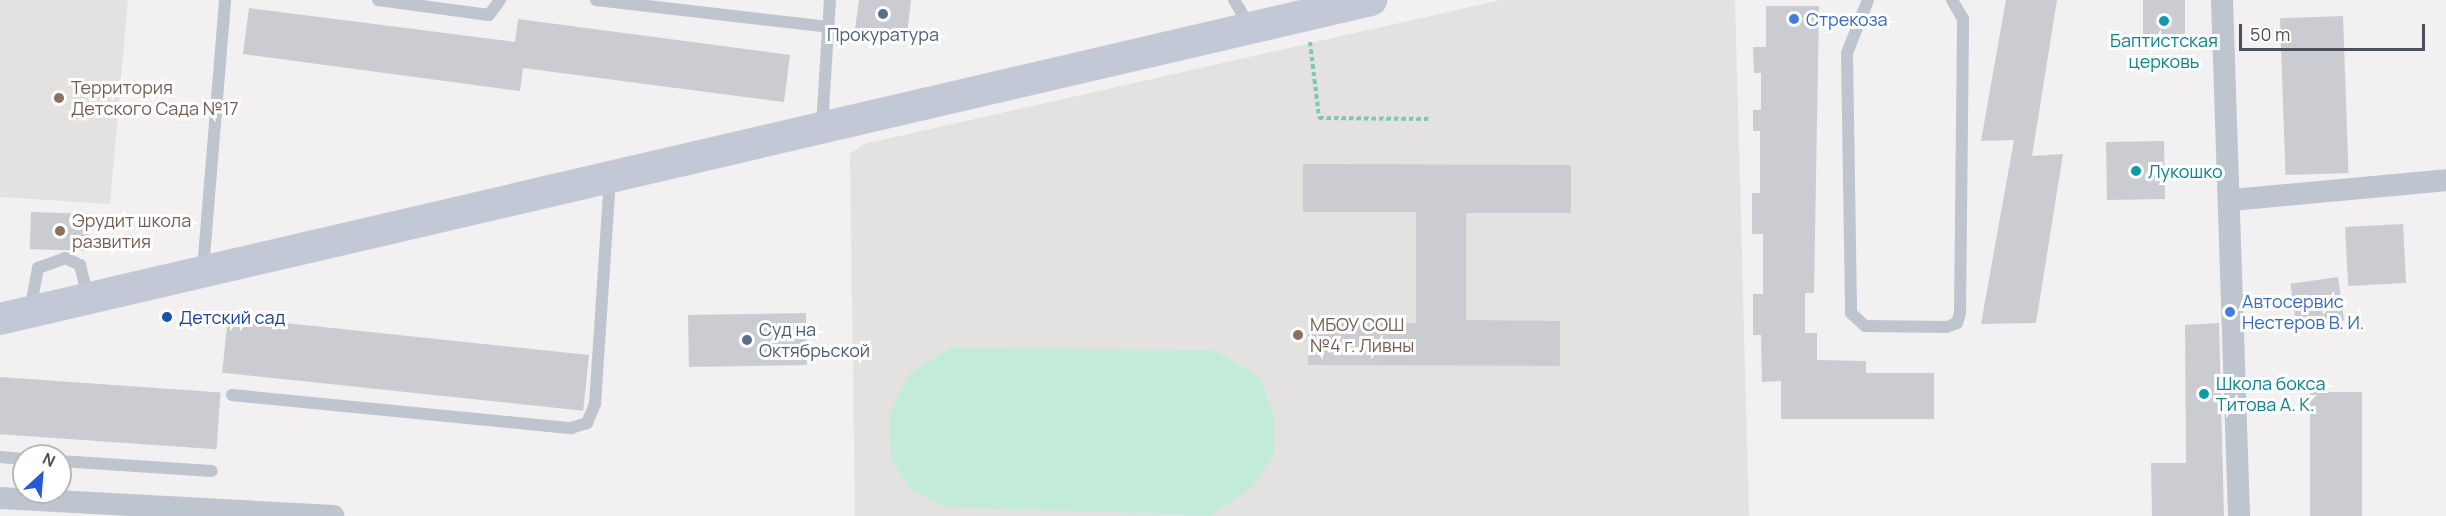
<!DOCTYPE html>
<meta charset="utf-8">
<style>
body{margin:0}
#map{position:relative;width:2446px;height:516px;overflow:hidden;background:#f2f0f0;font-family:Manrope,sans-serif}
div>[style]{position:absolute}
[style*='--x']{left:calc(var(--x)*1px);top:calc(var(--y)*1px);width:calc(var(--w)*1px);rotate:calc(var(--a)*1deg)}
.education>*{inset:0;background:#e3e2e1}
.green>*{inset:0;background:#c2ecd9}
.building>*{inset:0;background:#caccd2;transform-origin:0 0}
.path>*{height:4px;margin-top:-2px;transform-origin:0;background:repeating-linear-gradient(90deg,#7dc8ae 0 4.5px,transparent 0 7.5px)}
.lane>*{height:12px;margin:-6px;padding:0 6px;transform-origin:6px;border-radius:6px;background:#bfc5ce}
.street>*{height:22px;margin:-11px;padding:0 11px;transform-origin:11px;border-radius:11px;background:#bfc5ce}
.secondary>*{height:32px;margin:-16px;padding:0 16px;transform-origin:16px;border-radius:16px;background:#c2c8d5}
.dots>*{width:16px;height:16px;translate:-50% -50%;box-sizing:border-box;border:3px solid #fff;border-radius:50%}
span{translate:-50% -50%;white-space:nowrap;text-align:center;line-height:1.15;-webkit-text-stroke:6px #fff;paint-order:stroke}
.shop-label{font-size:18px;color:#366cbe}
.left{translate:0 -50%;text-align:left}
.service-label{font-size:18px;color:#4e5e75}
.culture-label{font-size:18px;color:#0d838f}
.education-label{font-size:18px;color:#785e54}
.transit-label{font-size:18px;color:#164399}
.north{position:absolute;left:12px;top:444px;width:60px;height:60px;box-sizing:border-box;background:#fff;border:2px solid #b6b9be;border-radius:50%;rotate:26deg;font-size:16px;font-weight:700;line-height:24px;text-align:center;color:#49505c}
.north::after{content:'';display:block;margin:auto;width:21px;height:27px;background:#2758d6;clip-path:polygon(50% 0,100% 100%,50% 72%,0 100%)}
.scale{position:absolute;left:2239px;top:24px;width:186px;height:27px;box-sizing:border-box;border:3px solid #49505c;border-top:0;padding-left:8px;font-size:18px;line-height:21px;white-space:nowrap;color:#49505c;-webkit-text-stroke:4px #fff;paint-order:stroke}
</style>
<div id="map">
<div class="education">
<div style="clip-path:polygon(0 0,128px 0,110px 204px,0 197px)"></div>
<div style="clip-path:polygon(1501px 0,1735px 0,1749px 516px,855px 516px,850px 154px,864px 144px)"></div>
</div>
<div class="green">
<div style="clip-path:polygon(950px 348px,1214px 350px,1260px 378px,1274px 418px,1274px 453px,1252px 488px,1210px 515px,945px 507px,911px 490px,891px 459px,889px 415px,910px 373px)"></div>
</div>
<div class="building">
<div style="clip-path:polygon(859px 0,911px 0,907px 35px,855px 29px)"></div>
<div style="clip-path:polygon(2006px 0,2057px 0,2032px 156px,2063px 154px,2036px 323px,1981px 324px,2014px 140px,1981px 141px)"></div>
<div style="left:2143px;top:0;width:42px;height:42px"></div>
<div style="clip-path:polygon(1766px 6px,1819px 6px,1814px 293px,1805px 293px,1805px 333px,1817px 333px,1817px 360px,1866px 361px,1866px 373px,1934px 373px,1934px 419px,1781px 419px,1781px 381px,1762px 382px,1761px 335px,1753px 335px,1753px 294px,1763px 294px,1763px 234px,1752px 234px,1752px 193px,1760px 193px,1760px 131px,1753px 131px,1753px 110px,1761px 110px,1761px 73px,1754px 73px,1753px 47px,1766px 47px)"></div>
<div style="clip-path:polygon(249px 8px,515px 42px,518px 19px,790px 55px,784px 102px,523px 68px,520px 91px,243px 54px)"></div>
<div style="left:2343px;top:16px;width:157px;height:63px;rotate:88deg"></div>
<div style="left:2164px;top:141px;width:58px;height:58px;rotate:89deg"></div>
<div style="clip-path:polygon(1303px 164px,1571px 165px,1571px 213px,1466px 213px,1466px 320px,1560px 321px,1560px 366px,1308px 365px,1308px 323px,1416px 323px,1416px 212px,1303px 212px)"></div>
<div style="left:31px;top:212px;width:59px;height:37px;rotate:2deg"></div>
<div style="left:2403px;top:224px;width:59px;height:58px;rotate:87deg"></div>
<div style="left:2338px;top:277px;width:44px;height:48px;rotate:82deg"></div>
<div style="left:806px;top:313px;width:52px;height:118px;rotate:89deg"></div>
<div style="left:228px;top:317px;width:363px;height:56px;rotate:6deg"></div>
<div style="clip-path:polygon(2219px 323px,2224px 516px,2152px 516px,2151px 463px,2186px 463px,2185px 325px)"></div>
<div style="left:0;top:377px;width:221px;height:57px;rotate:4deg"></div>
<div style="left:2362px;top:392px;width:124px;height:52px;rotate:90deg"></div>
</div>
<div class="path">
<div style="--x:1310;--y:42;--w:77;--a:83.2"></div>
<div style="--x:1319;--y:118;--w:110;--a:0.5"></div>
</div>
<div class="lane">
<div style="--x:378;--y:0;--w:112;--a:7.7"></div>
<div style="--x:489;--y:15;--w:19;--a:-54"></div>
<div style="--x:596;--y:0;--w:234;--a:6.6"></div>
<div style="--x:1234;--y:0;--w:31;--a:59"></div>
<div style="--x:1868;--y:0;--w:57;--a:111.6"></div>
<div style="--x:1847;--y:53;--w:260;--a:89.1"></div>
<div style="--x:1851;--y:313;--w:19;--a:43"></div>
<div style="--x:1865;--y:326;--w:82;--a:0.7"></div>
<div style="--x:1947;--y:327;--w:11;--a:-22"></div>
<div style="--x:1957;--y:323;--w:10;--a:-73"></div>
<div style="--x:1960;--y:313;--w:294;--a:-89.4"></div>
<div style="--x:1963;--y:19;--w:22;--a:-120"></div>
<div style="--x:822;--y:126;--w:126;--a:-86.4"></div>
<div style="--x:203;--y:269;--w:270;--a:-85.3"></div>
<div style="--x:30;--y:311;--w:44;--a:-79.5"></div>
<div style="--x:38;--y:268;--w:29;--a:-20"></div>
<div style="--x:65;--y:258;--w:17;--a:25"></div>
<div style="--x:80;--y:265;--w:33;--a:76"></div>
<div style="--x:232;--y:395;--w:341;--a:5.6"></div>
<div style="--x:571;--y:428;--w:17;--a:-17"></div>
<div style="--x:587;--y:423;--w:21;--a:-67"></div>
<div style="--x:595;--y:404;--w:226;--a:-86.2"></div>
<div style="--x:0;--y:457;--w:24;--a:5"></div>
<div style="--x:60;--y:461;--w:152;--a:3.8"></div>
</div>
<div class="street">
<div style="--x:2222;--y:0;--w:516;--a:88.11"></div>
<div style="--x:2232;--y:200;--w:215;--a:-5.3"></div>
<div style="--x:0;--y:498;--w:334;--a:3.1"></div>
</div>
<div class="secondary">
<div style="--x:0;--y:319;--w:1408;--a:-13.1"></div>
</div>
<div class="dots">
<div style="left:883px;top:14px;background:#5c6f8a"></div>
<div style="left:1794px;top:19px;background:#3f7fe0"></div>
<div style="left:2164px;top:21px;background:#0f9aa8"></div>
<div style="left:59px;top:98px;background:#8d6e63"></div>
<div style="left:2136px;top:171px;background:#0f9aa8"></div>
<div style="left:60px;top:231px;background:#8d6e63"></div>
<div style="left:2230px;top:312px;background:#3f7fe0"></div>
<div style="left:167px;top:317px;background:#1a4fb4"></div>
<div style="left:1298px;top:335px;background:#8d6e63"></div>
<div style="left:747px;top:340px;background:#5c6f8a"></div>
<div style="left:2204px;top:394px;background:#0f9aa8"></div>
</div>
<div class="shop-label">
<span class="left" style="left:1806px;top:19px">Стрекоза</span>
<span class="left" style="left:2242px;top:312px">Автосервис<br>Нестеров В. И.</span>
</div>
<div class="service-label">
<span style="left:883px;top:34px">Прокуратура</span>
<span class="left" style="left:759px;top:340px">Суд на<br>Октябрьской</span>
</div>
<div class="culture-label">
<span style="left:2164px;top:51px">Баптистская<br>церковь</span>
<span class="left" style="left:2148px;top:171px">Лукошко</span>
<span class="left" style="left:2216px;top:394px">Школа бокса<br>Титова А. К.</span>
</div>
<div class="education-label">
<span class="left" style="left:71px;top:98px">Территория<br>Детского Сада №17</span>
<span class="left" style="left:72px;top:231px">Эрудит школа<br>развития</span>
<span class="left" style="left:1310px;top:335px">МБОУ СОШ<br>№4 г. Ливны</span>
</div>
<div class="transit-label">
<span class="left" style="left:179px;top:317px">Детский сад</span>
</div>
<div class="north">N</div>
<div class="scale">50 m</div>
</div>
